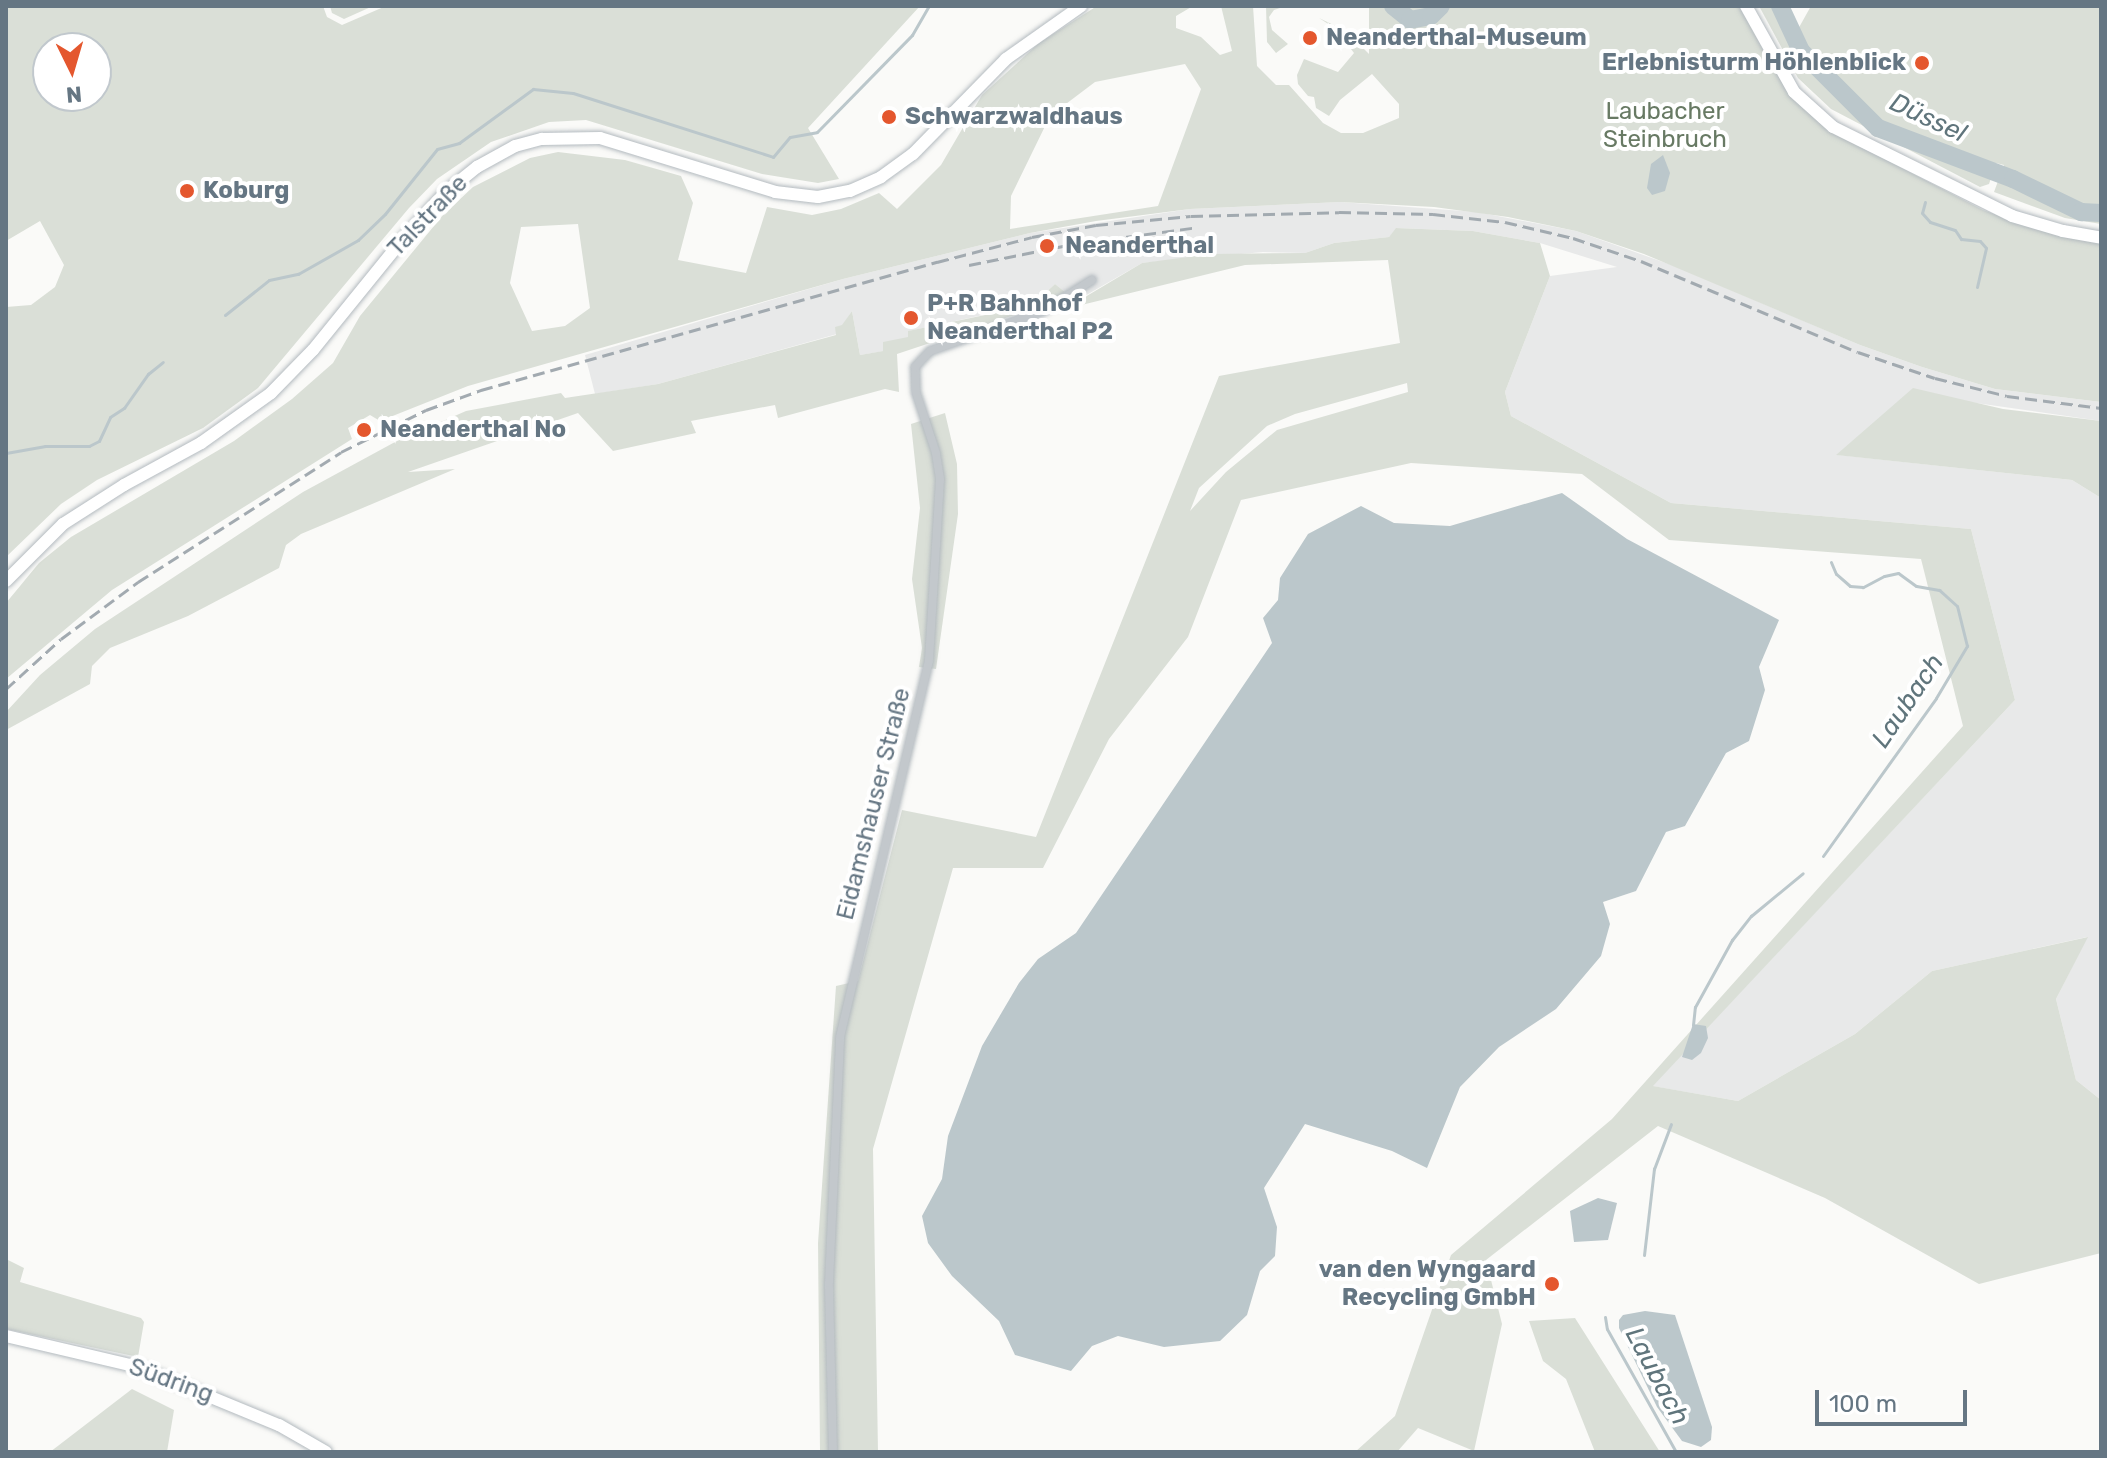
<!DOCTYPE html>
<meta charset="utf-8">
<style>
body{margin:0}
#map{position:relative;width:2107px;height:1458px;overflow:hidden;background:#fafaf8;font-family:Rubik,sans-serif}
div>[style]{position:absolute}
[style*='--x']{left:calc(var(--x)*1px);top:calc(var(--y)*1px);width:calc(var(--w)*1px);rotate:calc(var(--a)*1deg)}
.built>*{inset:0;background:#e8e9e9}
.green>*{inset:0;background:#dadfd7}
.water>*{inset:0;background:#bbc7cb}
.stream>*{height:3px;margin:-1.5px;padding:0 1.5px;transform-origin:1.5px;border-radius:1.5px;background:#bbc7cb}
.river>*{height:18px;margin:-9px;padding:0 9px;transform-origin:9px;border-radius:9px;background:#bbc7cb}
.roads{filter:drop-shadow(0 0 2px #b3babf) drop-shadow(0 0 2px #b3babf)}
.minor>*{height:8px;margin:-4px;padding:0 4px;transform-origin:4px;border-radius:4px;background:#c3c8cc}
.secondary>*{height:12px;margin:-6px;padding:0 6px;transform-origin:6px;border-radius:6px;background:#fff}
.primary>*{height:12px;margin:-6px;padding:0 6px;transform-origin:6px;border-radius:6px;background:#fff}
.rail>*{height:3px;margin-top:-1.5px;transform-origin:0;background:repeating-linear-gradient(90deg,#a2aab0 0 12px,transparent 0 18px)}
.dots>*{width:22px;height:22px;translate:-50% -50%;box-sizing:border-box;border:4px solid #fff;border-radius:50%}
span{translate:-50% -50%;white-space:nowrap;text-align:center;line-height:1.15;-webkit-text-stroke:8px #fff;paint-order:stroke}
.poi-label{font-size:24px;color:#657683;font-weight:700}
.left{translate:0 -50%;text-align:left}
.right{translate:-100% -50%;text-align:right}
.park-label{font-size:24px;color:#687a64}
.street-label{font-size:24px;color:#657683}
.water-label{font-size:26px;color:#60757c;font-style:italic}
.frame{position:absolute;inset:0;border:8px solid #657683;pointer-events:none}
.north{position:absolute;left:32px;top:32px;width:80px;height:80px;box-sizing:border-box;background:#fff;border:2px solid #c1c8cd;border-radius:50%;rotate:175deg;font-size:22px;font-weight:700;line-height:32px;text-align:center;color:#657683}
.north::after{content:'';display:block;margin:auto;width:28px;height:36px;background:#e4572e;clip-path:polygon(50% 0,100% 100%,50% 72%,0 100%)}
.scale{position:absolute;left:1815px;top:1390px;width:152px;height:36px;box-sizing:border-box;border:4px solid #657683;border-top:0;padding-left:10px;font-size:24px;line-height:28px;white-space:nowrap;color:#657683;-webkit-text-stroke:6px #fff;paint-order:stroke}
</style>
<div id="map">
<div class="built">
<div style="clip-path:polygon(1340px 202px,1477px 212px,1576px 231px,1677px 267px,1860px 345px,1922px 367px,1995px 389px,2101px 402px,2101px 421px,1969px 402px,1838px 455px,2072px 480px,2101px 498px,2101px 1100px,2076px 1080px,2056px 999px,2087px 937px,1932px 971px,1855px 1034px,1738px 1101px,1652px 1086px,2015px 700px,1971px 529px,1671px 503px,1511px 416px,1505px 392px,1550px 276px,1617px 267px,1540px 243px,1473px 231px,1397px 228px,1389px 237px,1334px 243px,1305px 253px,1263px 252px,1142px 263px,1076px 301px,1055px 284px,1042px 296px,1014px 301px,1015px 308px,909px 331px,909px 337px,884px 351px,860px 355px,852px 311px,837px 334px,658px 384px,595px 394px,585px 355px,843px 279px,1030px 233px,1190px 209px)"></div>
</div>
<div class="green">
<div style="clip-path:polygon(evenodd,6px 6px,323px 6px,327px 17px,342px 25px,386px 6px,920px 6px,808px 128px,839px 179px,818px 183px,762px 174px,586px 120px,549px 122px,491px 142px,437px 179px,409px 208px,258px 388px,203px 428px,97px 480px,61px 504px,6px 557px,6px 307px,31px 305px,55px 287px,64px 265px,40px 221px,6px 241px,6px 6px,48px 48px,96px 48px,96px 96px,48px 96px,48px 48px)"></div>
<div style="clip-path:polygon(330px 6px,373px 6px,344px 19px,332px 13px)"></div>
<div style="clip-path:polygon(evenodd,1097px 6px,1193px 6px,1176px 16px,1176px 28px,1201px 37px,1220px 55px,1232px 51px,1221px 6px,1253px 6px,1257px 66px,1276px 85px,1289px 85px,1323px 123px,1341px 133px,1363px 133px,1399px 118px,1399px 104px,1372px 74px,1340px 100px,1329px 116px,1316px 108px,1314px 97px,1308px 96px,1298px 84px,1297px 75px,1304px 59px,1338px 72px,1354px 53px,1336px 29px,1319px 18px,1346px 31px,1369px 54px,1369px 6px,1739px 6px,1776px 73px,1802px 107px,1830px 131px,1983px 210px,2033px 228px,2101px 242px,2101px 402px,1995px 389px,1922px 367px,1860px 345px,1644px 254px,1576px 231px,1508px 217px,1434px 207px,1340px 202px,1190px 209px,1096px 221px,1030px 233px,843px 279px,468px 386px,380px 421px,370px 415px,348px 428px,352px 439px,112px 590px,6px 679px,6px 603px,39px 563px,71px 537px,234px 441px,292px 399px,333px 363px,360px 316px,443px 215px,473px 187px,530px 158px,558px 152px,625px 160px,681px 176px,693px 203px,678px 260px,746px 273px,767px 207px,812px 215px,841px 209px,879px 193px,897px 209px,941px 165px,982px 95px,1039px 43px,1097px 6px,1185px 64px,1201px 89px,1158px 206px,1010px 229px,1011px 196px,1050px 116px,1095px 82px,1185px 64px,1097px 6px,578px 224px,590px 308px,565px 326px,532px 331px,510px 283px,521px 227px,578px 224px)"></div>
<div style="clip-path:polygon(1266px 6px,1286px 6px,1274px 10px,1269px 17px,1272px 30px,1288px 44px,1276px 53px,1267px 42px)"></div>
<div style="clip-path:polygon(1759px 6px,1778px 6px,1787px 12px,1797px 31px,1811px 6px,2101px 6px,2101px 224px,2065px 218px,1994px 192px,2004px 165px,1996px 163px,1989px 184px,1980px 187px,1831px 109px,1798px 78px)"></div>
<div style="clip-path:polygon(evenodd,1396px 228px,1473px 231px,1540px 243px,1550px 276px,1505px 392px,1511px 416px,1671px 503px,1971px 529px,2015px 700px,1653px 1086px,1738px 1101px,1855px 1034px,1932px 971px,2088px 937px,2056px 999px,2076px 1080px,2101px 1100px,2101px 1253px,1979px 1284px,1825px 1198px,1658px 1126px,1486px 1260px,1502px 1324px,1474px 1451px,1418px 1428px,1397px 1452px,1355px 1452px,1395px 1416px,1451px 1255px,1612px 1119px,1963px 726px,1921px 559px,1669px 540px,1582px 474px,1411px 463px,1241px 500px,1188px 637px,1109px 739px,1043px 868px,953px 868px,873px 1149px,878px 1452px,820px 1452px,818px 1243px,836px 986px,858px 981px,902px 810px,1036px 837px,1219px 376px,1400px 343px,1388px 260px,1245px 265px,1065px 309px,1142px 263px,1211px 254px,1305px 253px,1334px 243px,1389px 237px,1396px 228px,1407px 383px,1408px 392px,1277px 430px,1226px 472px,1190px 511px,1199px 488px,1267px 426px,1295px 414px,1407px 383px)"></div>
<div style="clip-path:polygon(1055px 284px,1065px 292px,1038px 307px,897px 354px,899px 392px,885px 389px,778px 418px,775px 405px,691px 421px,696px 433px,613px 451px,578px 413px,408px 472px,455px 469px,301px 534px,286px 545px,279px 568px,188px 616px,110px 648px,92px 666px,90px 684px,6px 730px,6px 712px,40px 675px,95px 629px,303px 492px,395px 442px,466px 411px,561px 393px,565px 398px,658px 384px,836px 335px,835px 327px,842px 325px,852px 311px,860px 355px,883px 351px,883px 342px,908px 337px,908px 331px,1014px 309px,1014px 301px,1042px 296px)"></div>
<div style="clip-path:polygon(1913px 388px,2003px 409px,2101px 421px,2101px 498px,2072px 480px,1836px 455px)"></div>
<div style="clip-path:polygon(945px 413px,957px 464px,958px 514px,936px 669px,919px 667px,922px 648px,912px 579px,920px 508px,911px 424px)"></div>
<div style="clip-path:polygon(6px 1259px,24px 1268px,20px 1282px,141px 1318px,144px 1322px,138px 1357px,6px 1329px)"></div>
<div style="clip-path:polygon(1575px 1318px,1660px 1452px,1595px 1452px,1566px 1379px,1543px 1361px,1529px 1321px)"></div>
<div style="clip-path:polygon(132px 1389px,174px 1410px,167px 1452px,50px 1452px)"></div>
</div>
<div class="water">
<div style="clip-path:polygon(1663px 155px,1670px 173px,1665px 191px,1652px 195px,1647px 188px,1651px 164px)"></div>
<div style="clip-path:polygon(1562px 493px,1627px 539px,1779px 620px,1759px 667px,1765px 690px,1749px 741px,1726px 753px,1685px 826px,1666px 832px,1636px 891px,1603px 902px,1610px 924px,1601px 956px,1556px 1009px,1499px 1047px,1460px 1087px,1427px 1168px,1392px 1151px,1305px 1124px,1264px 1188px,1277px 1227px,1275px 1256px,1260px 1271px,1247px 1315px,1220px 1341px,1164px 1347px,1118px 1336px,1092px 1346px,1071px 1371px,1015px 1355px,999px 1321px,952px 1276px,928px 1243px,922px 1216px,942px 1179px,948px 1136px,982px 1046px,1019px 983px,1038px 959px,1076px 933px,1272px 643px,1263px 618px,1278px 600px,1280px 578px,1308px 534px,1361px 506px,1394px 523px,1450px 526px)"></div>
<div style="clip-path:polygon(1693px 1024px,1706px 1026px,1708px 1038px,1701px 1053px,1692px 1060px,1682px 1057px)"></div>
<div style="clip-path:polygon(1598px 1198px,1617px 1203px,1608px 1240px,1574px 1242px,1570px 1211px)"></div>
<div style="clip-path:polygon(1645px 1311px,1675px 1315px,1712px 1427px,1711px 1440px,1701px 1447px,1682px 1441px,1657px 1407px,1619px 1328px,1619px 1320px,1623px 1315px)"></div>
</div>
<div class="stream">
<div style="--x:1925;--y:202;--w:11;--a:105"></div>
<div style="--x:1922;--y:213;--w:12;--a:48"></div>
<div style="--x:1930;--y:222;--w:26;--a:18"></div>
<div style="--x:1955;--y:230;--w:11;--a:56"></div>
<div style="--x:1961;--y:239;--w:19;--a:6"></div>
<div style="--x:1980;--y:241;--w:9;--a:49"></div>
<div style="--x:1986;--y:248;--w:40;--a:103"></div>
<div style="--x:225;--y:315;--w:56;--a:-38.5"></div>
<div style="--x:269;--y:280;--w:30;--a:-12"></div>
<div style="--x:298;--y:274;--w:69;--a:-29.5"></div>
<div style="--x:358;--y:240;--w:37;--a:-44"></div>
<div style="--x:385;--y:214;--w:83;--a:-51.3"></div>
<div style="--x:437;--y:149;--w:23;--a:-15"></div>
<div style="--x:459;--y:143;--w:92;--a:-36.1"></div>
<div style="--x:533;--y:89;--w:40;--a:5.7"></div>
<div style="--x:573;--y:93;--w:210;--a:17.7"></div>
<div style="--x:773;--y:157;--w:26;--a:-50"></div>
<div style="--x:790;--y:137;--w:27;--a:-10"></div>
<div style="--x:817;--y:132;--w:136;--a:-45.6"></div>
<div style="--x:912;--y:35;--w:34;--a:-60"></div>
<div style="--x:6;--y:453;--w:40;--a:-10"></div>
<div style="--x:45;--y:446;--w:44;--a:0"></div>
<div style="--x:89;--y:446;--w:11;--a:-27"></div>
<div style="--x:99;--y:441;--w:26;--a:-65"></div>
<div style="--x:110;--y:417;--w:17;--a:-33"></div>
<div style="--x:124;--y:408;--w:42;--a:-54.8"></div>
<div style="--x:148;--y:374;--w:19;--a:-39"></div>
<div style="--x:1823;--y:856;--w:194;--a:-54.4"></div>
<div style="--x:1936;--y:698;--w:61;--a:-59.2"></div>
<div style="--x:1967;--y:646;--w:41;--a:-104"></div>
<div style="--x:1957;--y:606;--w:24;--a:-138"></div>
<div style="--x:1939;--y:590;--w:23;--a:-170"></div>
<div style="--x:1916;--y:586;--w:22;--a:-144"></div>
<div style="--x:1898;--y:573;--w:14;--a:168"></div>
<div style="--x:1884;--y:576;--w:24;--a:152"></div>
<div style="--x:1863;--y:587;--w:13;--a:-176"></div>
<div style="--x:1850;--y:586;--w:18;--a:-139"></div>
<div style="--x:1836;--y:574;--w:13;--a:-113"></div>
<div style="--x:1693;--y:1025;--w:18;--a:-84"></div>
<div style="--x:1695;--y:1007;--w:77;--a:-61.1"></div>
<div style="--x:1732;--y:940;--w:31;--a:-52"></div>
<div style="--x:1751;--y:916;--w:67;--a:-39.6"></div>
<div style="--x:1644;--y:1255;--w:87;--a:-83.4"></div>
<div style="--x:1654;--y:1169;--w:48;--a:-69.3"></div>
<div style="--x:1605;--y:1317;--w:12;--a:81"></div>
<div style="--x:1607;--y:1329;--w:141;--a:60.7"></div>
</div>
<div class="river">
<div style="--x:1393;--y:6;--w:22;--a:39"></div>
<div style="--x:1410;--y:20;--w:21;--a:-11"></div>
<div style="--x:1431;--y:16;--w:14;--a:-45"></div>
<div style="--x:1780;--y:6;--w:50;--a:65"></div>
<div style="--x:1801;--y:51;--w:109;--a:45"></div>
<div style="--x:1878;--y:128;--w:144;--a:20.7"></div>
<div style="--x:2013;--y:179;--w:76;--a:25.9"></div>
<div style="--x:2081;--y:212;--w:20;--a:3"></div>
</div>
<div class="roads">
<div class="minor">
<div style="--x:833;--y:1452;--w:169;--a:-91.4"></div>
<div style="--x:829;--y:1283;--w:246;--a:-87.4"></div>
<div style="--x:840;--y:1037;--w:387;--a:-76.7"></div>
<div style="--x:929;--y:660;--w:181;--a:-86.5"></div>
<div style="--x:940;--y:479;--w:26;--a:-99"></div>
<div style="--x:936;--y:453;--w:64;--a:-108.2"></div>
<div style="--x:916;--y:392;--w:25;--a:-92"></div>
<div style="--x:915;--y:367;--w:22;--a:-47"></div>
<div style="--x:930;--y:351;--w:120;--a:-19.5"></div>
<div style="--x:1043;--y:311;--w:58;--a:-32.3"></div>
</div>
<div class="secondary">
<div style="--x:1746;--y:6;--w:98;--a:60.8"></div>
<div style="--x:1794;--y:92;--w:52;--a:41.9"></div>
<div style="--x:1833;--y:127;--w:200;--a:26.4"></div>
<div style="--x:2012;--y:216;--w:53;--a:16.4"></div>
<div style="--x:2063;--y:231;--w:39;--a:10"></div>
<div style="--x:6;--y:581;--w:81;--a:-45"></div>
<div style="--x:63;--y:524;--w:72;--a:-32.6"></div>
<div style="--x:124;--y:485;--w:88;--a:-28.6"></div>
<div style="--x:201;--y:443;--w:86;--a:-35.5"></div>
<div style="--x:271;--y:393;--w:60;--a:-45.7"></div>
<div style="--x:313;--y:350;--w:141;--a:-51"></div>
<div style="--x:402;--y:240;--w:65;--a:-47.5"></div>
<div style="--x:446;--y:192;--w:40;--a:-39"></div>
<div style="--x:477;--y:167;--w:43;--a:-28.9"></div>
<div style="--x:515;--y:146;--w:28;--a:-15"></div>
<div style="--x:542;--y:139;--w:58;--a:-1"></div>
<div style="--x:600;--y:138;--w:183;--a:17.1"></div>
<div style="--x:775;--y:192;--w:43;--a:6.6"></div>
<div style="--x:818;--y:197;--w:33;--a:-11"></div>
<div style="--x:850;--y:191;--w:34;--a:-24"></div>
<div style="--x:881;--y:177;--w:39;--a:-36"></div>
<div style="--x:913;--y:154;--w:133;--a:-45.6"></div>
<div style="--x:1006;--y:59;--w:92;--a:-35.2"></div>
</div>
<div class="primary">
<div style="--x:6;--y:1336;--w:136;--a:13.2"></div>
<div style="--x:138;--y:1367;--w:152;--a:22.4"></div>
<div style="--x:279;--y:1425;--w:54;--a:29.9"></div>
</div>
</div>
<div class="rail">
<div style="--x:969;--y:265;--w:106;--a:-11.4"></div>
<div style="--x:1073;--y:244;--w:126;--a:-7.7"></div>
<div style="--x:6;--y:689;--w:74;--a:-42.3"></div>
<div style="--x:61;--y:639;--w:96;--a:-36.5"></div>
<div style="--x:138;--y:582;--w:241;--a:-32.6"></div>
<div style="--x:341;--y:452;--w:95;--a:-26.3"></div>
<div style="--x:426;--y:410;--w:59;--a:-20"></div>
<div style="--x:481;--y:390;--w:474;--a:-15.7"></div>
<div style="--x:937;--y:262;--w:98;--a:-14.7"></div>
<div style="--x:1032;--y:237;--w:65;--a:-10.6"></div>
<div style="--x:1096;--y:225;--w:95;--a:-5.4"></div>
<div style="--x:1191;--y:216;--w:148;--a:-1.5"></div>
<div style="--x:1339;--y:212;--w:94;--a:1.2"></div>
<div style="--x:1433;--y:214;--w:72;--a:6.3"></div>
<div style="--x:1505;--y:222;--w:70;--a:13.2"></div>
<div style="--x:1573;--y:238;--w:72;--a:18.7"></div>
<div style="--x:1641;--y:261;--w:235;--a:22.8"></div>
<div style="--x:1858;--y:352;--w:81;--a:18.7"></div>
<div style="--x:1935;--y:378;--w:74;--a:14"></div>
<div style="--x:2007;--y:396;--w:95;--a:7.3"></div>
</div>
<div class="dots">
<div style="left:1310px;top:38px;background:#e4572e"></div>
<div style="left:1922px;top:63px;background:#e4572e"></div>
<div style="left:889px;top:117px;background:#e4572e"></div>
<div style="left:187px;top:191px;background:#e4572e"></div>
<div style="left:1047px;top:246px;background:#e4572e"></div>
<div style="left:911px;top:318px;background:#e4572e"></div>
<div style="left:364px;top:430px;background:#e4572e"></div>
<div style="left:1552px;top:1284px;background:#e4572e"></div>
</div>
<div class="poi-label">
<span class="left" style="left:1326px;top:38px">Neanderthal-Museum</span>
<span class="right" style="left:1906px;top:63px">Erlebnisturm Höhlenblick</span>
<span class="left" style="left:905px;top:117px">Schwarzwaldhaus</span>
<span class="left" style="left:203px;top:191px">Koburg</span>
<span class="left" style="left:1065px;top:246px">Neanderthal</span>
<span class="left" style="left:927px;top:318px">P+R Bahnhof<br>Neanderthal P2</span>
<span class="left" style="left:380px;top:430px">Neanderthal No</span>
<span class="right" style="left:1536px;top:1284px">van den Wyngaard<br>Recycling GmbH</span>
</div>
<div class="park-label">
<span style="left:1665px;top:126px">Laubacher<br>Steinbruch</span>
</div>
<div class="street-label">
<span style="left:428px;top:216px;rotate:-46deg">Talstraße</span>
<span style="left:874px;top:804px;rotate:-76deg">Eidamshauser Straße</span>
<span style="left:171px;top:1381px;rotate:20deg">Südring</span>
</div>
<div class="water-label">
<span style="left:1928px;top:118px;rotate:25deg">Düssel</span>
<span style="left:1908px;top:701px;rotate:-56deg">Laubach</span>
<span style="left:1657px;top:1376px;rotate:62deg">Laubach</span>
</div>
<div class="frame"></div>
<div class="north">N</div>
<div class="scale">100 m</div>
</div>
